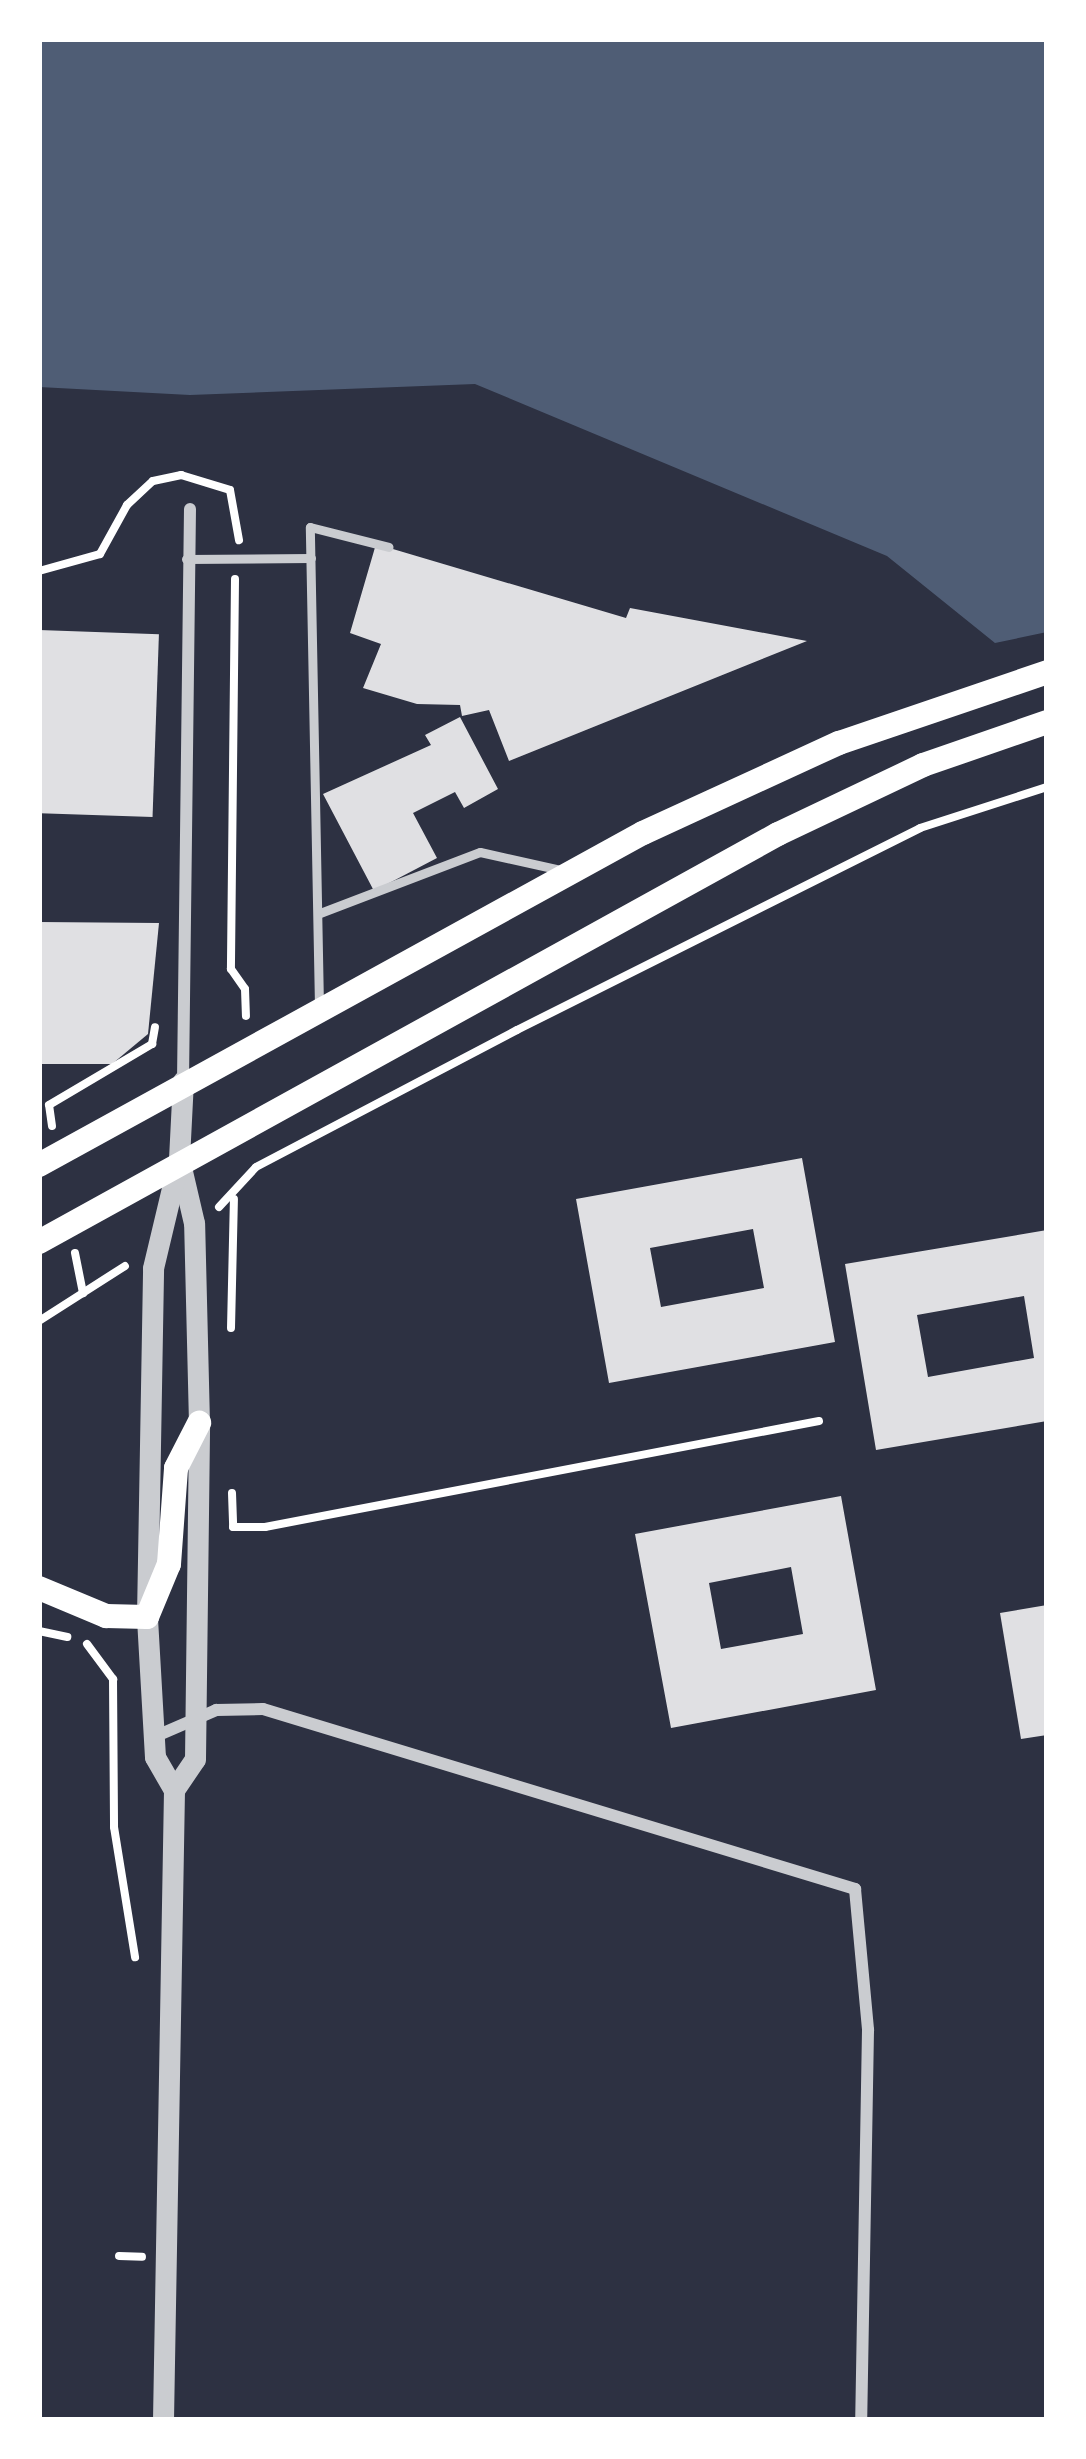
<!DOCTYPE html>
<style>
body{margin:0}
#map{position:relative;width:1086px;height:2459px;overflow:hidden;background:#2d3142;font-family:"Source Serif 4",serif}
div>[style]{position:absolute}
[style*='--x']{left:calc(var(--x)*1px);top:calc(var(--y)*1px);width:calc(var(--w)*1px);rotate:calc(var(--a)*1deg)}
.water>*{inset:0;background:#4f5d75}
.building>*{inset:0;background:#e0e0e3;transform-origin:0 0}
.path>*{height:8px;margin:-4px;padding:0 4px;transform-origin:4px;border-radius:4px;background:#fff}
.service>*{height:9px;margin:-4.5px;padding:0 4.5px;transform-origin:4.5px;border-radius:4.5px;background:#caccd0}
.minor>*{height:12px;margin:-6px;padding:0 6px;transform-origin:6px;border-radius:6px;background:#caccd0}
.tertiary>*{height:21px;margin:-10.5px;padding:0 10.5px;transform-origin:10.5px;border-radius:10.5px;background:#caccd0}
.secondary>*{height:24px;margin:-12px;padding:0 12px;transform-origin:12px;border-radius:12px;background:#fff}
span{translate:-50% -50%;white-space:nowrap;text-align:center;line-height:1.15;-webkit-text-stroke:12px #fff;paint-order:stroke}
.frame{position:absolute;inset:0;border:42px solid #fff;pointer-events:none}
</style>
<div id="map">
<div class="water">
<div style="clip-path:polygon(39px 39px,1047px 39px,1047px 632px,995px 643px,887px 556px,475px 384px,190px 395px,39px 387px)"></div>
</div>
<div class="building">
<div style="clip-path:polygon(376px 544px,626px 618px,630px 608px,807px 641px,509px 761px,489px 710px,462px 716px,460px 705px,417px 704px,363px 688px,381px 644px,350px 633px)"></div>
<div style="left:39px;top:630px;width:120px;height:183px;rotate:2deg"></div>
<div style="clip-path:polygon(460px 717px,498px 789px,464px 808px,455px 792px,413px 813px,437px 858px,374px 891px,323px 794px,431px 745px,425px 735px)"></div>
<div style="clip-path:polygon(39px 922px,159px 923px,148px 1034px,112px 1064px,39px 1064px)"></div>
<div style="clip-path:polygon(evenodd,802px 1158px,835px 1342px,609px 1383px,576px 1199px,802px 1158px,753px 1229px,764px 1288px,661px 1307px,650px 1248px,753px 1229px)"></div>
<div style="clip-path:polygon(evenodd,1047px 1230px,1047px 1421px,876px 1450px,845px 1264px,1047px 1230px,1024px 1296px,1034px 1358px,928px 1377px,917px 1315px,1024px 1296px)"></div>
<div style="clip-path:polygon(evenodd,841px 1496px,876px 1690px,671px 1728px,635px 1534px,841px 1496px,791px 1567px,803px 1634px,721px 1649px,709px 1583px,791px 1567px)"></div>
<div style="clip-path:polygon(1047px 1605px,1047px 1735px,1021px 1739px,1000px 1613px)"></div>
</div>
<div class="path">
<div style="--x:39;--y:571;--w:63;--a:-15.6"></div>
<div style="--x:100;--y:554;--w:56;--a:-61.1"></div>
<div style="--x:127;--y:505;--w:35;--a:-43"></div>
<div style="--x:153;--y:481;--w:29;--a:-12"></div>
<div style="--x:181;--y:475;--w:51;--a:17"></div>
<div style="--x:230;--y:490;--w:51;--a:79.8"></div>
<div style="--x:235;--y:579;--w:390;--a:90.6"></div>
<div style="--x:231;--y:969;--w:24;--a:55"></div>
<div style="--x:245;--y:989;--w:27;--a:88"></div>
<div style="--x:52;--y:1126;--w:21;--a:-98"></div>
<div style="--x:49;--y:1105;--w:120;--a:-30.6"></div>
<div style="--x:152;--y:1044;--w:17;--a:-80"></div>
<div style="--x:219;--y:1207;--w:54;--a:-47.2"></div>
<div style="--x:256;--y:1167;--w:295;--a:-27.7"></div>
<div style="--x:517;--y:1030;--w:451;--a:-26.6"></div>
<div style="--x:920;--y:828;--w:133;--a:-17.9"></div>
<div style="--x:75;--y:1253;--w:41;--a:78.7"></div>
<div style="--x:39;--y:1321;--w:102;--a:-32.6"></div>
<div style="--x:231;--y:1328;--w:129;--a:-88.7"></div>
<div style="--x:232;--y:1493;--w:34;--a:88"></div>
<div style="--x:233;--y:1527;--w:32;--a:0"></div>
<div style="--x:265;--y:1527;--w:564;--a:-10.83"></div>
<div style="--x:39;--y:1631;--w:29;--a:12"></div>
<div style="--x:87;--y:1644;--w:44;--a:53.4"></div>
<div style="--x:113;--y:1679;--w:148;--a:89.6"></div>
<div style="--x:114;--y:1827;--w:132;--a:80.8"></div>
<div style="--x:119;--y:2256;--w:23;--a:2"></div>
</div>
<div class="service">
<div style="--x:186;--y:559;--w:125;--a:-0.5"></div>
<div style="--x:320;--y:913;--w:171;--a:-20.9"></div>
<div style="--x:480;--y:852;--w:88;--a:12.5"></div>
<div style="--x:319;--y:1006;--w:479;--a:-91.1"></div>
<div style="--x:310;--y:527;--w:81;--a:14.2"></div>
</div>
<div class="minor">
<div style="--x:183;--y:1081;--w:572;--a:-89.3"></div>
<div style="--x:154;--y:1737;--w:68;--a:-23.5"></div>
<div style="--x:216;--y:1710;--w:47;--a:-1.2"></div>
<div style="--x:263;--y:1709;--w:619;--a:16.91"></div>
<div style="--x:855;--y:1889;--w:142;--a:84.7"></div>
<div style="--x:868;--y:2030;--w:390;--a:91"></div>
</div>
<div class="tertiary">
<div style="--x:174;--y:1790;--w:37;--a:-56"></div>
<div style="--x:195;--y:1759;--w:336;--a:-89.3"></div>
<div style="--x:199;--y:1423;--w:200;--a:-91.4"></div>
<div style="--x:194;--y:1223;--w:62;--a:-103.1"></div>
<div style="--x:163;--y:2420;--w:630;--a:-89"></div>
<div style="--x:174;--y:1790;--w:38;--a:-120"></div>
<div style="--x:155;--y:1757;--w:140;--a:-93.3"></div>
<div style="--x:147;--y:1617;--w:349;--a:-89"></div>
<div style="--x:153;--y:1268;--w:112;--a:-76.6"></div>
<div style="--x:179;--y:1159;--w:78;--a:-87.1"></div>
</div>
<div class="secondary">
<div style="--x:39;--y:1165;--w:689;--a:-28.8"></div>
<div style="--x:643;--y:833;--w:216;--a:-24.7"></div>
<div style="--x:839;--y:743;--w:220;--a:-18.8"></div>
<div style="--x:39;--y:1242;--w:844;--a:-28.9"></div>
<div style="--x:778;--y:834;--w:161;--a:-25.4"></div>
<div style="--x:923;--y:765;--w:131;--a:-19.1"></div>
<div style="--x:39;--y:1588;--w:73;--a:22.7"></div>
<div style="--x:106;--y:1616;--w:41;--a:1.4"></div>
<div style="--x:147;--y:1617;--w:57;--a:-67.5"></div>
<div style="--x:169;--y:1564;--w:96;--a:-85.8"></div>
<div style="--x:176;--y:1468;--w:51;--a:-62.9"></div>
</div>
<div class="frame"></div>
</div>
